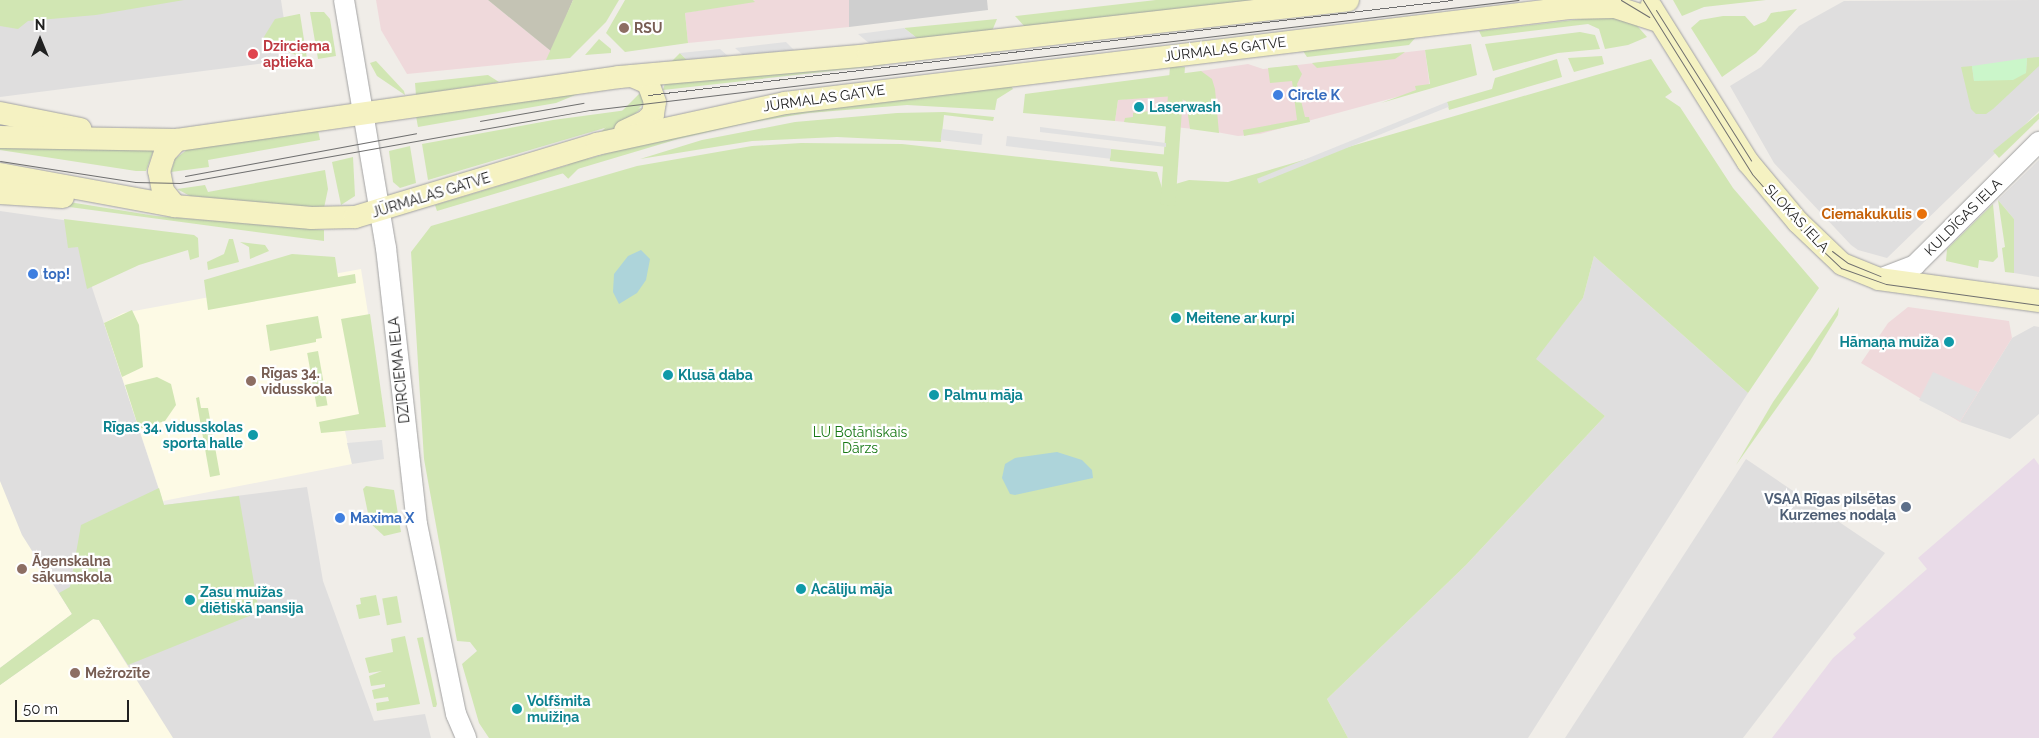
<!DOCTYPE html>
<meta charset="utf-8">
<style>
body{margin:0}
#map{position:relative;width:2039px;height:738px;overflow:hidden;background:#f0ede8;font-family:Raleway,sans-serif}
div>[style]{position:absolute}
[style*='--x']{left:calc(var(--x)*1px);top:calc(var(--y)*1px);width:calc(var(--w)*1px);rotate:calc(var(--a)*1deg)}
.residential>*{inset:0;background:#dfdede}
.commercial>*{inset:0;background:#efd9db}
.industrial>*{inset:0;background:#e9dbe8}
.education>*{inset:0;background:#fdfae5}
.religious>*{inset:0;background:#cfcfcf}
.construction>*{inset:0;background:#c4c3b4}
.grass>*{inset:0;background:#d1e6b3;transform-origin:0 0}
.park>*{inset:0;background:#cbf6ca}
.parking>*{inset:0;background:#e1e1e1;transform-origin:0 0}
.water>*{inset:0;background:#add4da}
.roads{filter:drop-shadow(0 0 1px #a2a2a2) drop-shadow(0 0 1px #a2a2a2)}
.tertiary>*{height:20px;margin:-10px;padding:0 10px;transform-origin:10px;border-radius:10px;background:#fff}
.secondary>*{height:22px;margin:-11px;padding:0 11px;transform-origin:11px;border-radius:11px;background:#f5f2c2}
.tram>*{height:1px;margin:-0.5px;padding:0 0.5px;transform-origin:0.5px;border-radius:0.5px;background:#6f6f6f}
.dots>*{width:14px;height:14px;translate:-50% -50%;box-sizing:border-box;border:2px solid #fff;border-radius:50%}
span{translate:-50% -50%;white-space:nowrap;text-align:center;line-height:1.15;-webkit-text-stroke:4.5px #fff;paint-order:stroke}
.education-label{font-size:14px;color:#785e54;font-weight:700}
.left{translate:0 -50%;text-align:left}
.health-label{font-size:14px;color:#be3a42;font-weight:700}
.street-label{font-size:14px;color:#212121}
.shop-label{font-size:14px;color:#366cbe;font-weight:700}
.culture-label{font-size:14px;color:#0d838f;font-weight:700}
.right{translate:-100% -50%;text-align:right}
.food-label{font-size:14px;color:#c56008;font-weight:700}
.park-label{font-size:14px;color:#177815}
.service-label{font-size:14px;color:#4e5e75;font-weight:700}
.north{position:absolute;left:15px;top:15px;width:50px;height:50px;-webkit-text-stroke:4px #fff;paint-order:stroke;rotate:0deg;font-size:14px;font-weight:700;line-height:20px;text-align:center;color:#212121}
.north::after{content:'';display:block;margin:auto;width:18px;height:22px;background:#212121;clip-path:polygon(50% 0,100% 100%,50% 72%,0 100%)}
.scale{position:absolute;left:15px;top:700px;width:114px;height:22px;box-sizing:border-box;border:2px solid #212121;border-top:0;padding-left:6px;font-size:15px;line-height:18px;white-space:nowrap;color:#212121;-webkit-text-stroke:4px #fff;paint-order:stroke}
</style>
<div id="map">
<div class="residential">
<div style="clip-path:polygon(0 0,281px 0,290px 60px,0 97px)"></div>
<div style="clip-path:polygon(2039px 0,2039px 111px,1887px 258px,1858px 250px,1851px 245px,1774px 163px,1730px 86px,1761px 67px,1799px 26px,1844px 1px)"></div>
<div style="clip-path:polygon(2039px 160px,2039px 277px,2014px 273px,2014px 219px,1998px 200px)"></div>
<div style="clip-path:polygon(0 211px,70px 221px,164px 505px,307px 487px,323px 581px,374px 721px,425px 714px,431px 738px,0 738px)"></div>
<div style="clip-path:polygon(1594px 256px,1748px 393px,1528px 738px,1348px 738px,1327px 699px,1466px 565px,1605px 416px,1535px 359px,1583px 298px)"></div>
<div style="clip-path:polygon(2034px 326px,2039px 327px,2039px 414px,2010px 439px,1960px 422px,2012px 338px)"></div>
<div style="clip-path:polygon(1746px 459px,1885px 553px,1743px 738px,1565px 738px)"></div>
</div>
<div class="commercial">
<div style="clip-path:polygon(376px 0,488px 0,552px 52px,546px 60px,407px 74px,381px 30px)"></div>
<div style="clip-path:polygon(755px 0,849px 0,849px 27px,688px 43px,685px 13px)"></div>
<div style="clip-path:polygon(1425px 50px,1430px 88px,1260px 134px,1238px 136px,1211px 131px,1201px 71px,1248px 64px,1263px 69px)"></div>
<div style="clip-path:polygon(1190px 91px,1194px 129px,1115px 121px,1118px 100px)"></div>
<div style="clip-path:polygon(1908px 307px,2009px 321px,2012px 338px,1960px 422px,1861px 363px,1888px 323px)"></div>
</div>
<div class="industrial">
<div style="clip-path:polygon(2034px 458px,2039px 465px,2039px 738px,1772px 738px,1833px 658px,1856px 638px,1853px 634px,1927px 569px,1918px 558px)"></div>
</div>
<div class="education">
<div style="clip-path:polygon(361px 269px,386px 427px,345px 431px,352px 464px,163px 501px,104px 323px,123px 313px)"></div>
<div style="clip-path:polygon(0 481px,22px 535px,72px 614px,0 668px)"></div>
<div style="clip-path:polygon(93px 619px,99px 620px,173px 738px,0 738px,0 685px)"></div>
</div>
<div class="religious">
<div style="clip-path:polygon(849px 0,987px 0,988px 10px,849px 27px)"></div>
</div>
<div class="construction">
<div style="clip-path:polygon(488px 0,573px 0,552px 52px)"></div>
</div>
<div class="grass">
<div style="clip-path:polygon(0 0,184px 0,96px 15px,28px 21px,18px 29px,0 26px)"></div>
<div style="clip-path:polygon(573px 0,619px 0,606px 22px,570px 58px,546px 60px)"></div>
<div style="clip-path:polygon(625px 0,753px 0,755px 2px,685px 13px,688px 43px,625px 52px,606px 33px)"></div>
<div style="clip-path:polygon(1156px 0,1257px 0,1025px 27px,1015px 16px)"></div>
<div style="clip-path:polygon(1673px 0,1766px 0,1704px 7px,1682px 16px)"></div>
<div style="clip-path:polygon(1797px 9px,1756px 53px,1722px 77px,1691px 28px,1700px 20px,1723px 16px,1745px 16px,1754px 26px,1766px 21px,1771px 13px)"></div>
<div style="clip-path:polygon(310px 12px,324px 12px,330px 19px,336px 56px,318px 59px)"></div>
<div style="clip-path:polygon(299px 14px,300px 14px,307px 59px,266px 44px,262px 40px,275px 19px)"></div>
<div style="clip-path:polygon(1616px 15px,1633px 21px,1647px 37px,1628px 45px,1605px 49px,1599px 29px,1588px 24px,1482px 37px,1479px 31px)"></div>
<div style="clip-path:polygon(997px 19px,992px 31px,918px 39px,904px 28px)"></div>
<div style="clip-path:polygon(1580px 32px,1595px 35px,1600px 49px,1558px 53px,1493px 71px,1485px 44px)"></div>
<div style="clip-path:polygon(1416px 37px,1409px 45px,1307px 57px,1303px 51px)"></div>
<div style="clip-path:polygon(599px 39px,611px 49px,611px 53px,585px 55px)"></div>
<div style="clip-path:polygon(1471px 44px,1477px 75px,1381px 103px,1416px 90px,1415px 86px,1430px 84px,1425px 50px)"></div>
<div style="clip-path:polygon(1405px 52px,1395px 59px,1317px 68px,1312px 63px)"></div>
<div style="left:680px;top:53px;width:10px;height:168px;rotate:45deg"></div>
<div style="clip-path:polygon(1602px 56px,1604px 64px,1574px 72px,1568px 58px)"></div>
<div style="clip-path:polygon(2039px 57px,2039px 66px,1993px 109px,1986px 114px,1976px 114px,1971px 109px,1961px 67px,1972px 66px,1974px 81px,2026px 73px,2027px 58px)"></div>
<div style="clip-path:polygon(1557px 59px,1562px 77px,1449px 110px,1447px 102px,1492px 89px,1495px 78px)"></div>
<div style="clip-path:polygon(1651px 59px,1672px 92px,1665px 97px,1680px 107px,1733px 188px,1819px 288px,1748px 393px,1594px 256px,1583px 298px,1536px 359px,1605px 416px,1466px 565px,1327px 699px,1348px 738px,489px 738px,479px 723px,462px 664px,477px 651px,470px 642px,457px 641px,424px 459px,411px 252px,431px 226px,637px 166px,752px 146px,801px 143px,902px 144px,1157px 172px,1162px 188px,1189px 180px,1228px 182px)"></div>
<div style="clip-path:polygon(376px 61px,404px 91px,405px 95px,377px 76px,370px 63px)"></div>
<div style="clip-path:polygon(885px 63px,885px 65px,663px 90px,665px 83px)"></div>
<div style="clip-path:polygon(1297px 65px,1302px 74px,1297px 84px,1305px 117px,1309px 117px,1310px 122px,1244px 136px,1243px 130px,1297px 120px,1292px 81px,1270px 83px,1268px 68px)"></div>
<div style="left:1170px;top:66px;width:15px;height:139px;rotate:4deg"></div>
<div style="clip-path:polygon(1201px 71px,1212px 79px,1215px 89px,1219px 133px,1190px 129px,1186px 101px,1175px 96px,1118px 100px,1115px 121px,1023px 113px,1025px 94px)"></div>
<div style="clip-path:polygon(488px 75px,499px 82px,416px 95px,415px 83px)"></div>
<div style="clip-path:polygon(1011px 86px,1013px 89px,997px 99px,995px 110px,907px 105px,808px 113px,747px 123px,678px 139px,437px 211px,435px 205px,648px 141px,808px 110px)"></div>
<div style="clip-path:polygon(580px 93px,556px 103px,418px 127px,416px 116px)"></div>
<div style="clip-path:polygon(642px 108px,625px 122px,428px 180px,422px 144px,553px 120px)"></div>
<div style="clip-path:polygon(1167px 109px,1168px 118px,1178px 117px,1180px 128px,1124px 122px,1125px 118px,1133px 117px,1133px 113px)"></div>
<div style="clip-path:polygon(944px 112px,994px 117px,993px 121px,944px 115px,941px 142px,837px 137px,752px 141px,640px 159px,702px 140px,795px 122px,897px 113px)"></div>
<div style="clip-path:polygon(2039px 113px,2039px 119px,1999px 158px,1993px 151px)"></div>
<div style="clip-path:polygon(318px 130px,320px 140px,208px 160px,209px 167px,171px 172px,175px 159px,188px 149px)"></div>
<div style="clip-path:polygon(0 145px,152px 149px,153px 152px,146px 171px,136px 171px,0 150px)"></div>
<div style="clip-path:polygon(410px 146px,416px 183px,400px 188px,393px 182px,389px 151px)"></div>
<div style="left:1111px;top:149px;width:56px;height:12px;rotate:6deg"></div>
<div style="clip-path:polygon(353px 157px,355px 196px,341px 205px,332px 162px)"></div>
<div style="clip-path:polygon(325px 170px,328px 189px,324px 208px,190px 196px,177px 189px,205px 185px,208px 192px)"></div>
<div style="clip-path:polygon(1998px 200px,2014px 219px,2014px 273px,2005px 272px,2002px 248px,2005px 247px)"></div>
<div style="clip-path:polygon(69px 202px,156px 216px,324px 230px,324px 241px,47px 204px)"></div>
<div style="clip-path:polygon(1993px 204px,1998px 257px,1993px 262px,1979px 260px,1978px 268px,1946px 261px,1947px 249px)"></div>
<div style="clip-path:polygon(64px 219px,194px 235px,198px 238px,199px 257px,190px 260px,188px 250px,139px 265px,87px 289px,78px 247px,68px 248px)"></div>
<div style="clip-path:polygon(229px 239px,233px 239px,239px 262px,208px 270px,207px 262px,224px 254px)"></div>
<div style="clip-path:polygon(240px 242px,265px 245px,269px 251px,250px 259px,249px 247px)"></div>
<div style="clip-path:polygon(292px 254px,335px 257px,338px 277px,355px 274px,356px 283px,208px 310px,204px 280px)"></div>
<div style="clip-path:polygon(1839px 307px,1838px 315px,1810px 361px,1736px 465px,1773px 402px)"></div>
<div style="clip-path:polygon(132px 310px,139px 325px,143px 367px,122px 377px,104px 323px)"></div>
<div style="clip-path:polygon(370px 314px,386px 427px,321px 433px,319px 422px,359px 414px,341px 319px)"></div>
<div style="clip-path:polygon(318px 316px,322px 338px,316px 339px,316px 342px,270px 351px,266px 325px)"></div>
<div style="left:318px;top:351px;width:55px;height:11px;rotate:80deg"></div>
<div style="clip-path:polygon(157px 377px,171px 384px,176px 405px,165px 421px,139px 429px,125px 385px)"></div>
<div style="clip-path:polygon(199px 397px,201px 408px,208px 408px,220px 475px,210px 477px,196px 398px)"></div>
<div style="clip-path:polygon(366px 486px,394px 490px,401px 532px,384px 536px,370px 523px,363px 489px)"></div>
<div style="clip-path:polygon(159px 488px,164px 505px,239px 496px,259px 612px,128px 665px,99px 620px,93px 619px,0 685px,0 668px,72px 614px,59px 593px,70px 587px,81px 525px)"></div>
<div style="clip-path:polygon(376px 595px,380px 615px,359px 619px,356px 605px,361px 604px,360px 598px)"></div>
<div style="left:397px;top:596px;width:27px;height:15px;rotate:80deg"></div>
<div style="clip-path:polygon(405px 636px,420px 704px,377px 711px,376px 703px,389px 701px,388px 697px,374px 699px,372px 690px,385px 687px,385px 684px,371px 686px,369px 676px,382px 671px,369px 673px,365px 658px,393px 652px,391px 639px)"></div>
<div style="clip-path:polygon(423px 637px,437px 704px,436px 707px,433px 707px,417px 638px)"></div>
</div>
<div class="park">
<div style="clip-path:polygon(2027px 58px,2026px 73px,2013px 80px,1974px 81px,1972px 66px)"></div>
</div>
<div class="parking">
<div style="clip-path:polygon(904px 28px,918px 39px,870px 44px,858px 34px)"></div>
<div style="clip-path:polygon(786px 42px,794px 50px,743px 55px,735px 48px)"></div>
<div style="clip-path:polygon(720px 49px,728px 56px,687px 60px,680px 53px)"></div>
<div style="left:1447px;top:102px;width:5px;height:205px;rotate:68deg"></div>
<div style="clip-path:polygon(1040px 127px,1166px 143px,1166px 147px,1040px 132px)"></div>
<div style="left:942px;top:129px;width:41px;height:11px;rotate:7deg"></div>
<div style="left:1007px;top:136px;width:105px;height:10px;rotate:7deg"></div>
<div style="clip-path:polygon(1933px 372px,1978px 392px,1960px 421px,1919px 400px)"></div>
<div style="clip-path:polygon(382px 440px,384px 459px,352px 464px,347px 443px)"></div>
</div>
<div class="water">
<div style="clip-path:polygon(641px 250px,650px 259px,646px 280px,637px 293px,619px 304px,613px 292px,614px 274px,628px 256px)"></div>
<div style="clip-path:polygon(1057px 452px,1082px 460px,1092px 470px,1093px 478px,1015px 495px,1010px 494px,1002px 478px,1005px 464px,1015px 458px)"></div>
</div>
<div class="roads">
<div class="tertiary">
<div style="--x:344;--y:0;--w:252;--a:80.4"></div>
<div style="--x:386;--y:248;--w:278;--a:83.6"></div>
<div style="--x:417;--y:524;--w:194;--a:78.4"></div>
<div style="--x:456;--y:714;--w:26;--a:67"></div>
<div style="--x:1879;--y:279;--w:39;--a:-21"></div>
<div style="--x:1915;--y:265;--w:175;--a:-44.8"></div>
</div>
<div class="secondary">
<div style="--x:1651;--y:7;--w:183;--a:58"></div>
<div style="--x:1748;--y:162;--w:78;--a:50.2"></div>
<div style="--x:1798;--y:222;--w:61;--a:43.7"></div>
<div style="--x:1842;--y:264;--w:40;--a:22"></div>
<div style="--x:1879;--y:279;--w:162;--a:7.8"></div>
<div style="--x:0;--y:113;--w:82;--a:11.3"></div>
<div style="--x:625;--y:131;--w:23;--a:-25"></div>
<div style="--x:646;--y:121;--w:10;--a:-45"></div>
<div style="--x:653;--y:114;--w:12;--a:-81"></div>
<div style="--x:655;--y:102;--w:20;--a:-110"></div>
<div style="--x:648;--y:83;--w:17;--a:-156"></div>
<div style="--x:0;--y:137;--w:177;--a:1"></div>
<div style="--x:177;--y:140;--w:446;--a:-8.1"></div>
<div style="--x:619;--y:77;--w:250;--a:-5"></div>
<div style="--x:868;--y:55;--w:483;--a:-6.5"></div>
<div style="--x:0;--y:174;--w:178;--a:10.4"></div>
<div style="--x:175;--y:206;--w:137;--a:5"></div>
<div style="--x:311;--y:218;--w:44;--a:-1.3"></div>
<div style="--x:355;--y:217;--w:253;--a:-16.8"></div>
<div style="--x:597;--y:144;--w:192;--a:-12.3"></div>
<div style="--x:785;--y:103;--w:790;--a:-6.91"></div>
<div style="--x:1569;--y:8;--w:46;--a:-1.2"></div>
<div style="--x:1615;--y:7;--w:45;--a:18"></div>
<div style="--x:0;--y:193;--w:63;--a:3.6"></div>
<div style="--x:175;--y:206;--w:19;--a:-129"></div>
<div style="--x:163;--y:191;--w:20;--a:-101"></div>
<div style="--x:159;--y:171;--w:19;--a:-72"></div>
<div style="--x:165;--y:153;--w:18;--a:-47"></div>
</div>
</div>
<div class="tram">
<div style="--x:1621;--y:0;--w:33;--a:31"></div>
<div style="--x:1643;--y:0;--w:205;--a:57.9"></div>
<div style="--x:1752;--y:174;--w:76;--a:48.7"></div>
<div style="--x:1802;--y:231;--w:54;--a:43.5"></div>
<div style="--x:1841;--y:268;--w:48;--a:19.6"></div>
<div style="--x:1886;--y:284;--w:154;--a:7.8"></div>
<div style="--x:1656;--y:10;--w:178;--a:57.7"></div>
<div style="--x:648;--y:95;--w:810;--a:-6.74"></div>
<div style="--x:480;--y:121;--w:105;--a:-9.9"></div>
<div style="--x:0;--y:161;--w:137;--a:8.8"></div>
<div style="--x:135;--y:182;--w:45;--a:1.3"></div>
<div style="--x:180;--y:183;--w:417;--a:-10.1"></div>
<div style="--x:591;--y:110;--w:934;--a:-6.77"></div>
<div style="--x:185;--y:176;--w:235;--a:-10.5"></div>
<div style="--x:1832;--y:251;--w:20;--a:37"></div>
<div style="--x:1848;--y:263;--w:35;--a:22"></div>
</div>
<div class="dots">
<div style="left:624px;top:28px;background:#8d6e63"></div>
<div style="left:253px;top:54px;background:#e0444e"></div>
<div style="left:1278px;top:95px;background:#3f7fe0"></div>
<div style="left:1139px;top:107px;background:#0f9aa8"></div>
<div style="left:1922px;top:214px;background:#e8710a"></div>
<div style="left:33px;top:274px;background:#3f7fe0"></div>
<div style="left:1176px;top:318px;background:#0f9aa8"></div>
<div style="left:1949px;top:342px;background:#0f9aa8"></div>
<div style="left:668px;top:375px;background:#0f9aa8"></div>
<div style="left:251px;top:381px;background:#8d6e63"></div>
<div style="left:934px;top:395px;background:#0f9aa8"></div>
<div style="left:253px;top:435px;background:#0f9aa8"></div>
<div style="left:1906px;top:507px;background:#5c6f8a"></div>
<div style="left:340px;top:518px;background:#3f7fe0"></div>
<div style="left:22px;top:569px;background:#8d6e63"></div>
<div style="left:801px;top:589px;background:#0f9aa8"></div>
<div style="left:190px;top:600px;background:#0f9aa8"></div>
<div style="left:75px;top:673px;background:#8d6e63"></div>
<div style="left:517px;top:709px;background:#0f9aa8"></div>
</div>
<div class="education-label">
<span class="left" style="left:634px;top:28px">RSU</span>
<span class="left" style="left:261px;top:381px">Rīgas 34.<br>vidusskola</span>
<span class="left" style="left:32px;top:569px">Āgenskalna<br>sākumskola</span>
<span class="left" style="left:85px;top:673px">Mežrozīte</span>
</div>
<div class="health-label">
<span class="left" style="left:263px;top:54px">Dzirciema<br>aptieka</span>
</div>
<div class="street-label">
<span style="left:1225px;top:49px;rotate:-7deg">JŪRMALAS GATVE</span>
<span style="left:824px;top:98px;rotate:-8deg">JŪRMALAS GATVE</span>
<span style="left:431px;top:195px;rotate:-17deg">JŪRMALAS GATVE</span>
<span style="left:1963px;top:217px;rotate:-45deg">KULDĪGAS IELA</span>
<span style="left:1797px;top:218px;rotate:47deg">SLOKAS IELA</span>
<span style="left:399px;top:370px;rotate:-96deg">DZIRCIEMA IELA</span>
</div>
<div class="shop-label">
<span class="left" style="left:1288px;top:95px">Circle K</span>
<span class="left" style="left:43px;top:274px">top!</span>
<span class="left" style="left:350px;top:518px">Maxima X</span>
</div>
<div class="culture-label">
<span class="left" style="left:1149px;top:107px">Laserwash</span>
<span class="left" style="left:1186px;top:318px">Meitene ar kurpi</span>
<span class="right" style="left:1939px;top:342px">Hāmaņa muiža</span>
<span class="left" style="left:678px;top:375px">Klusā daba</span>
<span class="left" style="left:944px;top:395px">Palmu māja</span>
<span class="right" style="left:243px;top:435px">Rīgas 34. vidusskolas<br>sporta halle</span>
<span class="left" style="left:811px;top:589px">Acāliju māja</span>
<span class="left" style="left:200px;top:600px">Zasu muižas<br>diētiskā pansija</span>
<span class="left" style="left:527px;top:709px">Volfšmita<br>muižiņa</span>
</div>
<div class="food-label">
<span class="right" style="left:1912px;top:214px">Ciemakukulis</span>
</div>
<div class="park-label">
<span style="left:860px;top:440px">LU Botāniskais<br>Dārzs</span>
</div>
<div class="service-label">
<span class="right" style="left:1896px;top:507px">VSAA Rīgas pilsētas<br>Kurzemes nodaļa</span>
</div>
<div class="north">N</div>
<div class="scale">50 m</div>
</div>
